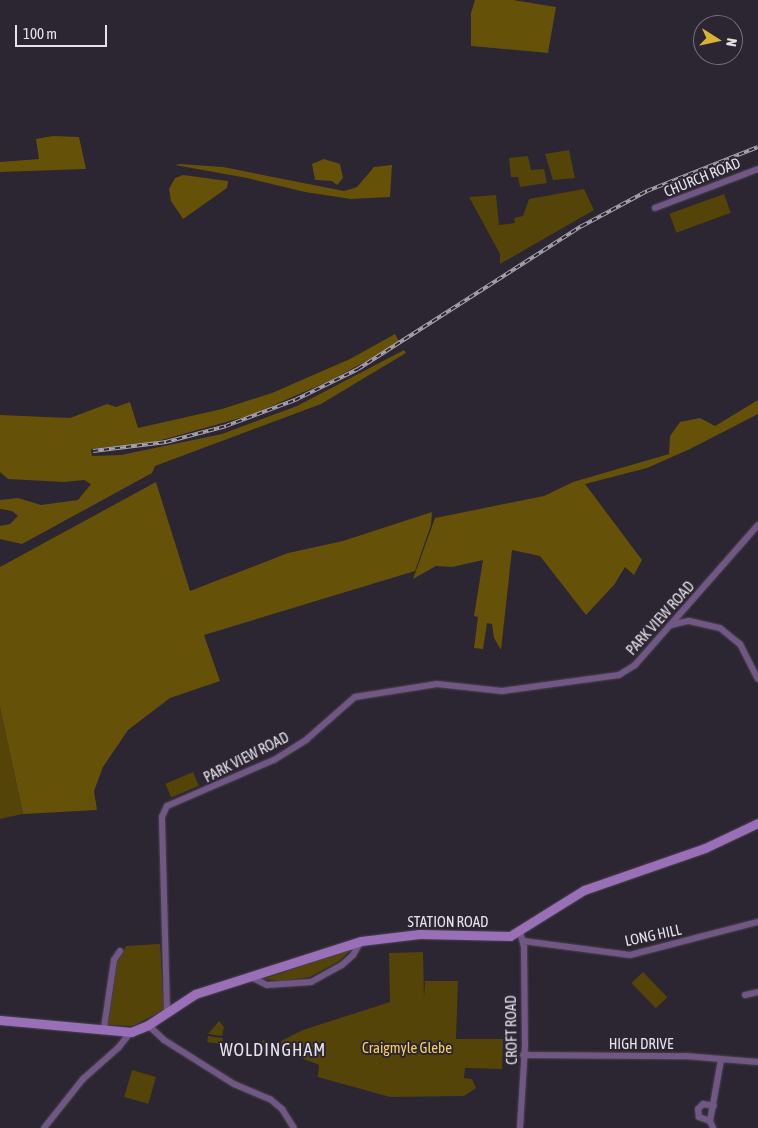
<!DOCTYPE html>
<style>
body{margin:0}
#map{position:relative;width:758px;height:1128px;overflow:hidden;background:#2c2532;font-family:"Asap Condensed",sans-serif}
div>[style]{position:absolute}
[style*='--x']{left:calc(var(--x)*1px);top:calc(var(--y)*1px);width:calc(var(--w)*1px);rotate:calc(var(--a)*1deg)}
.green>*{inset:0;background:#544408;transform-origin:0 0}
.forest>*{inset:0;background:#655107}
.roads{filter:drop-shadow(0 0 1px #4a434f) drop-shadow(0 0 1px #4a434f)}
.street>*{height:6px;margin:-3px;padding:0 3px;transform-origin:3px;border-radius:3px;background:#705784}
.secondary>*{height:9px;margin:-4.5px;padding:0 4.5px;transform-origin:4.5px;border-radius:4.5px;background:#996fb7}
.rail>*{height:4px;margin-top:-2px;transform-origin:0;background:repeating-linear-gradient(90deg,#2c2532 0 5.5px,#aba5b0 0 11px);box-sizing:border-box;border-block:1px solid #aba5b0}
span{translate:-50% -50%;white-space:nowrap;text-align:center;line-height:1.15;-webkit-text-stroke:4px #2c2532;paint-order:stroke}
.street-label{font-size:15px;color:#e6e1ea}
.park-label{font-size:15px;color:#f6d15d}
.quarter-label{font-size:18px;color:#e6e1ea;letter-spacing:1px}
.north{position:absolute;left:693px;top:15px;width:50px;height:50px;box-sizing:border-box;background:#2c2532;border:1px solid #76707c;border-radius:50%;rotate:100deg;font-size:14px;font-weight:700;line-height:20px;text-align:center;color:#e6e1ea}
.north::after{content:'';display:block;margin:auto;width:18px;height:22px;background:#d9b334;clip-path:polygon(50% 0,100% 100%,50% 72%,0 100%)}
.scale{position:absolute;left:15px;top:25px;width:92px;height:22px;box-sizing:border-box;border:2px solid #e6e1ea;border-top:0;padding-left:6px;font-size:15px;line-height:18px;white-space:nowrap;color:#e6e1ea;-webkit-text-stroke:4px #2c2532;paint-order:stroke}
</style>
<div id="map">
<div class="green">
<div style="clip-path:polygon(569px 150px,575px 178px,553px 180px,545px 154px)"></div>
<div style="clip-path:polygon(528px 156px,531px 170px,544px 169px,547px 183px,520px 187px,518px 177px,511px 177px,509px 158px)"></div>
<div style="clip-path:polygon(584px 189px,594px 210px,500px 264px,500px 254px,469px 197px,496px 195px,499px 225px,515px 223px,514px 218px,523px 216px,529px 199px)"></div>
<div style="left:724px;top:194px;width:20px;height:58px;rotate:70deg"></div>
<div style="clip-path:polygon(0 707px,23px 814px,0 819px)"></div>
<div style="left:193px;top:772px;width:15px;height:30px;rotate:67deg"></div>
<div style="clip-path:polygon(160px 944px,164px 1010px,133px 1026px,108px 1025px,117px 963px,126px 946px)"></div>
<div style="clip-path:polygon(353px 948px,339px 961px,310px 977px,283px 981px,264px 979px)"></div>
<div style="clip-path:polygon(423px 952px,424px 999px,425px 981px,458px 981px,456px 1039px,503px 1039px,502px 1069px,465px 1068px,464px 1078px,472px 1079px,476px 1088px,464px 1096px,390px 1097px,318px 1077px,319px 1065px,262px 1042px,263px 1040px,280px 1047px,281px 1041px,303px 1030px,390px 1002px,389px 953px)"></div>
<div style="left:643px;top:972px;width:35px;height:16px;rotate:46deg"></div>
<div style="clip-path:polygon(219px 1021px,224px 1027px,222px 1036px,208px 1034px)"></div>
<div style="left:208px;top:1036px;width:15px;height:6px;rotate:8deg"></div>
<div style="left:132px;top:1070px;width:25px;height:28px;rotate:16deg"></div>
</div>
<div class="forest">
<div style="clip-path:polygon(475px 0,513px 0,556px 7px,548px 53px,471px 46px,471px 13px)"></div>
<div style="clip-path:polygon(53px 136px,79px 137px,86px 169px,0 172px,0 162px,39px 159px,36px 139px)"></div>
<div style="clip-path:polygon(324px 159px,340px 164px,343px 178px,337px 185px,332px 181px,315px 180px,312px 164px)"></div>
<div style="clip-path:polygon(180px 164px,223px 167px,344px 191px,357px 187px,374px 167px,392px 165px,390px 197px,351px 199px,305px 192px,247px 178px,175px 165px)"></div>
<div style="clip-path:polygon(183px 175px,228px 181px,227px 188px,183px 219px,171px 201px,169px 189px,175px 178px)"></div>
<div style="clip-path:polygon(395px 334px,400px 343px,329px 381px,251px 415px,151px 443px,91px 449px,92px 456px,121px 455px,222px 434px,297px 406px,404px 350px,406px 353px,321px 404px,155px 466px,152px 473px,22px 544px,0 539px,0 526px,10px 524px,18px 516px,12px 511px,0 509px,0 500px,18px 498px,41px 505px,78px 500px,91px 484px,84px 480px,64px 482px,8px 479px,0 472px,0 415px,70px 418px,107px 404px,116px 407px,130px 402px,138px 428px,222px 409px,272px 393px,350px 359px)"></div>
<div style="clip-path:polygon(758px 400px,758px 414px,690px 449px,647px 468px,585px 484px,642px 560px,634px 575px,625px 567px,614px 585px,586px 615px,540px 556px,512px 550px,501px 650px,494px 638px,492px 624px,487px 623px,483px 649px,474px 648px,478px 617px,474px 616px,483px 560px,452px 567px,436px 566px,413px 579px,435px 518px,544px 496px,573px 482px,669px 454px,670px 436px,680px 422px,700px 418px,715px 426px)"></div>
<div style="clip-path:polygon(156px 482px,190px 591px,288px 553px,343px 541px,432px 512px,431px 525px,415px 571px,204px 635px,220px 681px,170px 698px,128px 730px,103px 767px,94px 791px,97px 810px,23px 814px,0 707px,0 567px)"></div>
</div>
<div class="roads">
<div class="street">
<div style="--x:655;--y:208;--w:110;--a:-20.7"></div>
<div style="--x:671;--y:625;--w:18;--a:-13"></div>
<div style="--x:689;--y:621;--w:32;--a:13"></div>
<div style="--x:720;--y:628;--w:26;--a:39"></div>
<div style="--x:740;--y:644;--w:39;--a:63"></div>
<div style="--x:520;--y:932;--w:16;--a:75"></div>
<div style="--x:524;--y:947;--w:99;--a:89.4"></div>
<div style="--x:525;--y:1046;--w:82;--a:93.5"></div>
<div style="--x:523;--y:941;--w:108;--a:7.5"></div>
<div style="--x:630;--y:955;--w:132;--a:-14.5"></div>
<div style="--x:251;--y:977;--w:18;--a:27"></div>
<div style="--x:267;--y:985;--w:44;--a:-3.9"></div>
<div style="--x:311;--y:982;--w:35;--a:-29"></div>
<div style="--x:342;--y:965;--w:15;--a:-42"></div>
<div style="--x:353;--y:955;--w:16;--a:-60"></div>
<div style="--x:745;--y:995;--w:13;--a:-13"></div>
<div style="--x:167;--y:1011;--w:194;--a:-91.5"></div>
<div style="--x:162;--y:817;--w:12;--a:-66"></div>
<div style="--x:167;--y:806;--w:116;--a:-23.3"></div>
<div style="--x:274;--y:760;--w:39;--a:-32"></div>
<div style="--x:307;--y:739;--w:64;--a:-41.2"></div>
<div style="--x:355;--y:697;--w:83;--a:-9"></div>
<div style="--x:437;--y:684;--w:65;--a:6.1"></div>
<div style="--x:502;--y:691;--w:118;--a:-7.8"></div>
<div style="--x:619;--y:675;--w:19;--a:-32"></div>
<div style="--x:635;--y:665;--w:186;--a:-48.7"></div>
<div style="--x:148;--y:1025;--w:22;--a:43"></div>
<div style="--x:164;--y:1040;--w:83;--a:32.2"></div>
<div style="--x:234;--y:1084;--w:39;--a:23"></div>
<div style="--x:270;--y:1099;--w:16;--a:40"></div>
<div style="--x:282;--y:1109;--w:22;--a:58"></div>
<div style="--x:104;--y:1028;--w:69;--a:-81.6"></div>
<div style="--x:114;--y:960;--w:11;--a:-56"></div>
<div style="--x:523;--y:1055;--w:162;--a:0.4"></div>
<div style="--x:685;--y:1056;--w:73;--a:4.7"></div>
<div style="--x:710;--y:1121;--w:12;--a:-160"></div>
<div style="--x:699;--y:1117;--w:8;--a:-97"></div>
<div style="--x:698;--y:1109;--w:7;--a:-45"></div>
<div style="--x:703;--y:1104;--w:11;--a:10"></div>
<div style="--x:44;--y:1128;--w:63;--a:-51.5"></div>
<div style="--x:83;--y:1079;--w:47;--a:-41.5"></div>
<div style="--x:118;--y:1048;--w:21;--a:-51"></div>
<div style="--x:713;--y:1128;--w:8;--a:-113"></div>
<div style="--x:710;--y:1121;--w:62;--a:-79.8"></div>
</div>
<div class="secondary">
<div style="--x:0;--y:1020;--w:132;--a:5.2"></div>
<div style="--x:131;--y:1032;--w:18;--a:-22"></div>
<div style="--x:148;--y:1025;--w:56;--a:-33.4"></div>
<div style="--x:195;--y:994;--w:174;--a:-17.7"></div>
<div style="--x:361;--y:941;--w:59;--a:-6.8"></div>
<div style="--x:420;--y:934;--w:90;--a:1.3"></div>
<div style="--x:510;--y:936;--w:87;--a:-31.9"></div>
<div style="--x:584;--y:890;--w:128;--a:-19.1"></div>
<div style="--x:705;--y:848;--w:59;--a:-25.3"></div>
</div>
</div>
<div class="rail">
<div style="--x:93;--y:451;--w:74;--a:-7"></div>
<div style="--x:166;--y:442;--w:62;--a:-14.9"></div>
<div style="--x:226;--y:426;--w:74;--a:-20.6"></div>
<div style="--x:295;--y:400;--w:70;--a:-26.2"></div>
<div style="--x:358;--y:369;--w:266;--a:-32.6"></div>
<div style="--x:582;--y:226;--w:74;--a:-28.3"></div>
<div style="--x:647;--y:191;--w:119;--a:-21.6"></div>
</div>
<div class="street-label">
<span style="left:702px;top:177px;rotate:-22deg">CHURCH ROAD</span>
<span style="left:660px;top:618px;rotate:-48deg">PARK VIEW ROAD</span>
<span style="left:246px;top:757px;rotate:-27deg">PARK VIEW ROAD</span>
<span style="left:448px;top:922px">STATION ROAD</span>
<span style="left:653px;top:935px;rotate:-12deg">LONG HILL</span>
<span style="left:511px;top:1030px;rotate:-91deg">CROFT ROAD</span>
<span style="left:641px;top:1044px">HIGH DRIVE</span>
</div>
<div class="park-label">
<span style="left:407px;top:1048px">Craigmyle Glebe</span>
</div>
<div class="quarter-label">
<span style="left:273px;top:1050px">WOLDINGHAM</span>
</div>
<div class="north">N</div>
<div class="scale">100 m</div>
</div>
